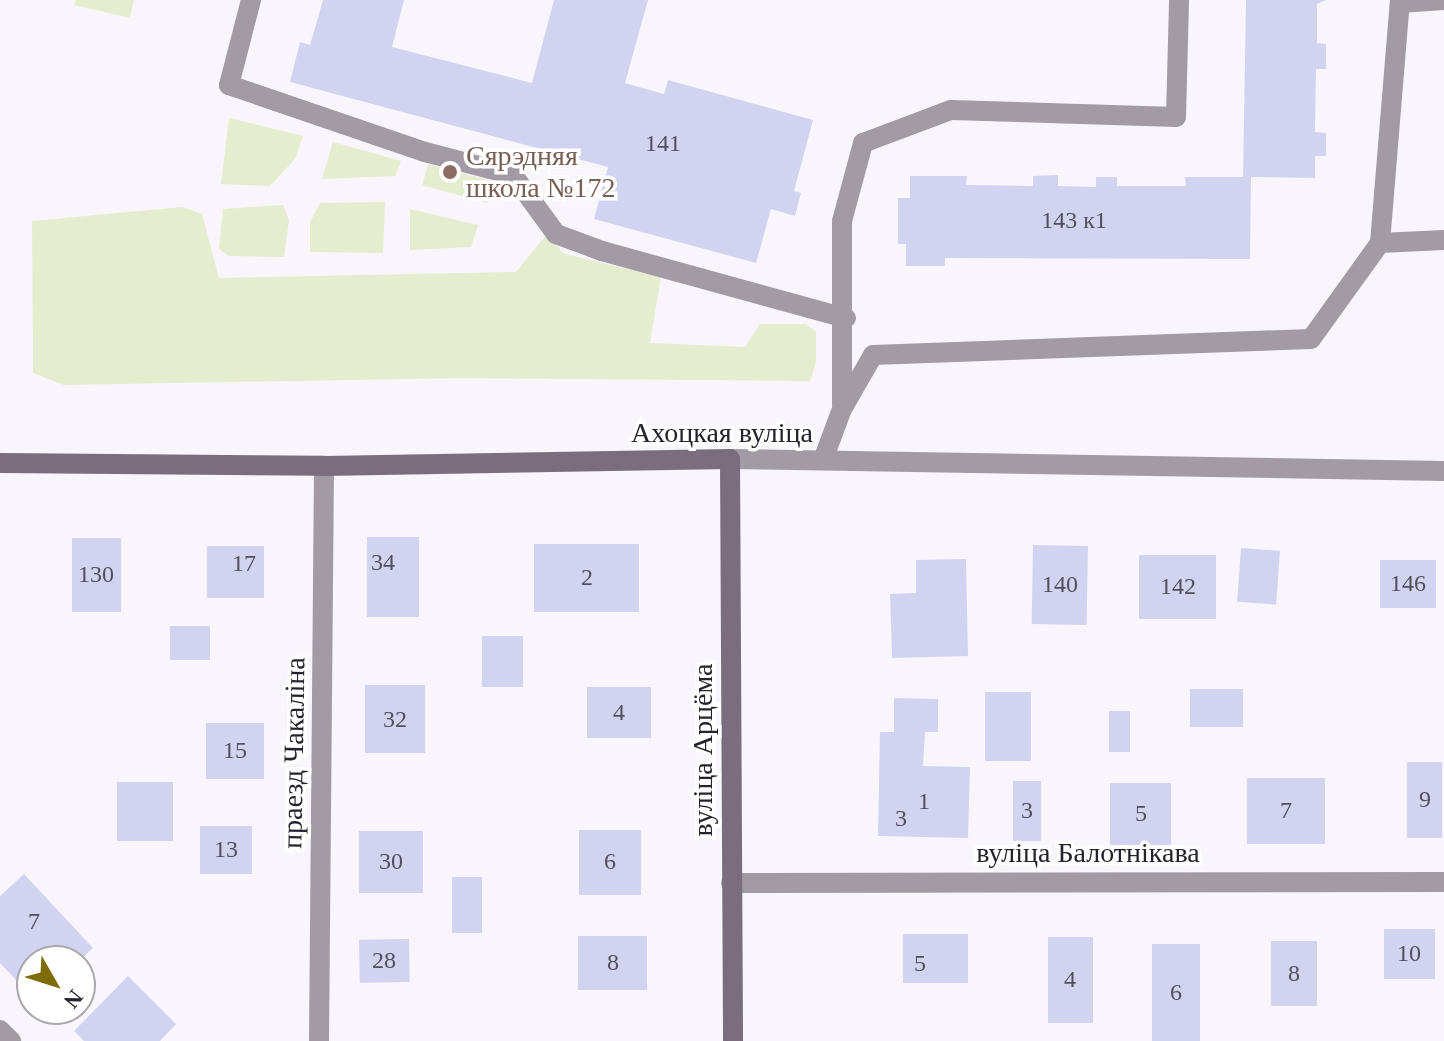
<!DOCTYPE html>
<meta charset="utf-8">
<style>
body{margin:0}
#map{position:relative;width:1444px;height:1041px;overflow:hidden;background:#f8f6fc;font-family:"Times New Roman",serif}
div>[style]{position:absolute}
[style*='--x']{left:calc(var(--x)*1px);top:calc(var(--y)*1px);width:calc(var(--w)*1px);rotate:calc(var(--a)*1deg)}
.green>*{inset:0;background:#e6edce;transform-origin:0 0}
.building>*{inset:0;background:#d2d3f0;transform-origin:0 0}
.lane>*{height:20px;margin:-10px;padding:0 10px;transform-origin:10px;border-radius:10px;background:#a29aa4}
.street>*{height:20px;margin:-10px;padding:0 10px;transform-origin:10px;border-radius:10px;background:#a29aa4}
.secondary>*{height:20px;margin:-10px;padding:0 10px;transform-origin:10px;border-radius:10px;background:#7a6d7d}
.dots>*{width:22px;height:22px;translate:-50% -50%;box-sizing:border-box;border:4px solid #fff;border-radius:50%}
span{translate:-50% -50%;white-space:nowrap;text-align:center;line-height:1.15;-webkit-text-stroke:7px #fff;paint-order:stroke}
.number-label{font-size:24px;color:#524f5e}
.number-label span{-webkit-text-stroke-width:0}
.education-label{font-size:28px;color:#785e54}
.left{translate:0 -50%;text-align:left}
.street-label{font-size:28px;color:#27232e}
.north{position:absolute;left:16px;top:945px;width:80px;height:80px;box-sizing:border-box;background:#fff;border:2px solid #a9a7ab;border-radius:50%;rotate:129deg;font-size:22px;font-weight:700;line-height:32px;text-align:center;color:#27232e}
.north::after{content:'';display:block;margin:auto;width:28px;height:36px;background:#7e6c07;clip-path:polygon(50% 0,100% 100%,50% 72%,0 100%)}
</style>
<div id="map">
<div class="green">
<div style="clip-path:polygon(76px 0,134px 0,130px 18px,74px 5px)"></div>
<div style="clip-path:polygon(229px 118px,303px 136px,295px 159px,270px 186px,221px 184px)"></div>
<div style="clip-path:polygon(333px 142px,401px 161px,395px 176px,322px 179px)"></div>
<div style="left:428px;top:164px;width:67px;height:22px;rotate:15deg"></div>
<div style="clip-path:polygon(385px 202px,383px 253px,310px 252px,310px 222px,320px 203px)"></div>
<div style="clip-path:polygon(283px 205px,289px 220px,284px 257px,229px 256px,219px 249px,223px 209px)"></div>
<div style="clip-path:polygon(182px 207px,202px 214px,219px 278px,516px 272px,546px 235px,565px 254px,661px 277px,650px 343px,745px 347px,760px 324px,805px 324px,816px 331px,816px 362px,810px 381px,461px 378px,64px 385px,33px 373px,32px 221px)"></div>
<div style="clip-path:polygon(410px 209px,478px 225px,471px 247px,410px 250px)"></div>
</div>
<div class="building">
<div style="clip-path:polygon(323px 0,404px 0,392px 47px,532px 83px,554px 0,648px 0,625px 83px,664px 94px,668px 80px,813px 120px,794px 191px,801px 193px,795px 216px,771px 209px,756px 263px,594px 219px,608px 167px,290px 82px,300px 42px,310px 45px)"></div>
<div style="clip-path:polygon(1246px 0,1326px 0,1317px 4px,1317px 43px,1326px 44px,1326px 69px,1316px 69px,1315px 132px,1326px 133px,1326px 156px,1315px 156px,1315px 178px,1251px 177px,1250px 259px,945px 258px,945px 266px,906px 266px,906px 244px,898px 244px,898px 198px,910px 198px,910px 176px,967px 176px,966px 185px,1033px 186px,1033px 176px,1058px 175px,1058px 186px,1096px 187px,1096px 177px,1117px 177px,1117px 186px,1186px 186px,1185px 177px,1243px 177px)"></div>
<div style="left:367px;top:537px;width:52px;height:80px"></div>
<div style="left:72px;top:538px;width:49px;height:74px"></div>
<div style="left:534px;top:544px;width:105px;height:68px"></div>
<div style="left:1033px;top:545px;width:55px;height:79px;rotate:1deg"></div>
<div style="left:207px;top:546px;width:57px;height:52px"></div>
<div style="left:1241px;top:548px;width:39px;height:54px;rotate:4deg"></div>
<div style="left:1139px;top:555px;width:77px;height:64px"></div>
<div style="clip-path:polygon(966px 559px,968px 656px,892px 658px,890px 594px,916px 593px,916px 560px)"></div>
<div style="left:1380px;top:560px;width:56px;height:48px"></div>
<div style="left:170px;top:626px;width:40px;height:34px"></div>
<div style="left:482px;top:636px;width:41px;height:51px"></div>
<div style="left:425px;top:685px;width:68px;height:60px;rotate:90deg"></div>
<div style="left:651px;top:687px;width:51px;height:64px;rotate:90deg"></div>
<div style="left:1190px;top:689px;width:53px;height:38px"></div>
<div style="left:985px;top:692px;width:46px;height:69px"></div>
<div style="clip-path:polygon(894px 698px,938px 699px,938px 732px,925px 732px,923px 766px,970px 767px,968px 838px,878px 836px,880px 732px,894px 732px)"></div>
<div style="left:1109px;top:711px;width:21px;height:41px"></div>
<div style="left:264px;top:723px;width:56px;height:58px;rotate:90deg"></div>
<div style="left:1442px;top:762px;width:76px;height:35px;rotate:90deg"></div>
<div style="left:1325px;top:778px;width:66px;height:78px;rotate:90deg"></div>
<div style="left:1041px;top:781px;width:60px;height:28px;rotate:90deg"></div>
<div style="left:117px;top:782px;width:56px;height:59px"></div>
<div style="left:1110px;top:783px;width:61px;height:62px"></div>
<div style="left:200px;top:826px;width:52px;height:48px"></div>
<div style="left:579px;top:830px;width:62px;height:65px"></div>
<div style="left:423px;top:831px;width:62px;height:64px;rotate:90deg"></div>
<div style="clip-path:polygon(24px 874px,93px 948px,79px 961px,32px 961px,32px 997px,0 963px,0 896px)"></div>
<div style="left:452px;top:877px;width:30px;height:56px"></div>
<div style="left:1435px;top:929px;width:50px;height:51px;rotate:90deg"></div>
<div style="left:968px;top:934px;width:49px;height:65px;rotate:90deg"></div>
<div style="left:578px;top:936px;width:69px;height:54px"></div>
<div style="left:1093px;top:937px;width:86px;height:45px;rotate:90deg"></div>
<div style="left:409px;top:939px;width:43px;height:50px;rotate:89deg"></div>
<div style="left:1317px;top:941px;width:65px;height:46px;rotate:90deg"></div>
<div style="left:1200px;top:944px;width:97px;height:48px;rotate:90deg"></div>
<div style="clip-path:polygon(128px 976px,176px 1024px,160px 1041px,84px 1041px,74px 1031px)"></div>
</div>
<div class="lane">
<div style="--x:251;--y:0;--w:88;--a:104.5"></div>
<div style="--x:229;--y:85;--w:207;--a:18.9"></div>
<div style="--x:425;--y:152;--w:91;--a:14.6"></div>
<div style="--x:513;--y:175;--w:73;--a:53.9"></div>
<div style="--x:556;--y:234;--w:49;--a:20.3"></div>
<div style="--x:602;--y:251;--w:253;--a:15.4"></div>
<div style="--x:1400;--y:3;--w:44;--a:-3.9"></div>
<div style="--x:1380;--y:243;--w:244;--a:-85.3"></div>
<div style="--x:842;--y:404;--w:183;--a:-90"></div>
<div style="--x:842;--y:221;--w:81;--a:-74.9"></div>
<div style="--x:863;--y:143;--w:94;--a:-20.6"></div>
<div style="--x:951;--y:110;--w:225;--a:1.8"></div>
<div style="--x:1176;--y:117;--w:117;--a:-88.5"></div>
<div style="--x:823;--y:460;--w:54;--a:-69.6"></div>
<div style="--x:842;--y:409;--w:62;--a:-60.1"></div>
<div style="--x:873;--y:355;--w:438;--a:-2.1"></div>
<div style="--x:1311;--y:339;--w:118;--a:-54.3"></div>
<div style="--x:1380;--y:243;--w:64;--a:-2.7"></div>
</div>
<div class="street">
<div style="--x:730;--y:459;--w:714;--a:0.96"></div>
<div style="--x:731;--y:883;--w:713;--a:-0.08"></div>
<div style="--x:0;--y:1030;--w:16;--a:45"></div>
<div style="--x:319;--y:1041;--w:575;--a:-89.5"></div>
</div>
<div class="secondary">
<div style="--x:0;--y:463;--w:324;--a:0.5"></div>
<div style="--x:324;--y:466;--w:406;--a:-1"></div>
<div style="--x:730;--y:459;--w:582;--a:89.7"></div>
</div>
<div class="dots">
<div style="left:450px;top:172px;background:#8d6e63"></div>
</div>
<div class="number-label">
<span style="left:663px;top:144px">141</span>
<span style="left:1074px;top:221px">143 к1</span>
<span style="left:383px;top:563px">34</span>
<span style="left:244px;top:564px">17</span>
<span style="left:96px;top:575px">130</span>
<span style="left:587px;top:578px">2</span>
<span style="left:1408px;top:584px">146</span>
<span style="left:1060px;top:585px">140</span>
<span style="left:1178px;top:587px">142</span>
<span style="left:619px;top:713px">4</span>
<span style="left:395px;top:720px">32</span>
<span style="left:235px;top:751px">15</span>
<span style="left:1425px;top:800px">9</span>
<span style="left:924px;top:802px">1</span>
<span style="left:1027px;top:811px">3</span>
<span style="left:1286px;top:811px">7</span>
<span style="left:1141px;top:814px">5</span>
<span style="left:901px;top:819px">3</span>
<span style="left:226px;top:850px">13</span>
<span style="left:391px;top:862px">30</span>
<span style="left:610px;top:862px">6</span>
<span style="left:34px;top:922px">7</span>
<span style="left:1409px;top:954px">10</span>
<span style="left:384px;top:961px">28</span>
<span style="left:613px;top:963px">8</span>
<span style="left:920px;top:964px">5</span>
<span style="left:1294px;top:974px">8</span>
<span style="left:1070px;top:980px">4</span>
<span style="left:1176px;top:993px">6</span>
</div>
<div class="education-label">
<span class="left" style="left:466px;top:172px">Сярэдняя<br>школа №172</span>
</div>
<div class="street-label">
<span style="left:722px;top:433px">Ахоцкая вуліца</span>
<span style="left:703px;top:750px;rotate:-90deg">вуліца Арцёма</span>
<span style="left:294px;top:753px;rotate:-89deg">праезд Чакаліна</span>
<span style="left:1088px;top:853px">вуліца Балотнікава</span>
</div>
<div class="north">N</div>
</div>
